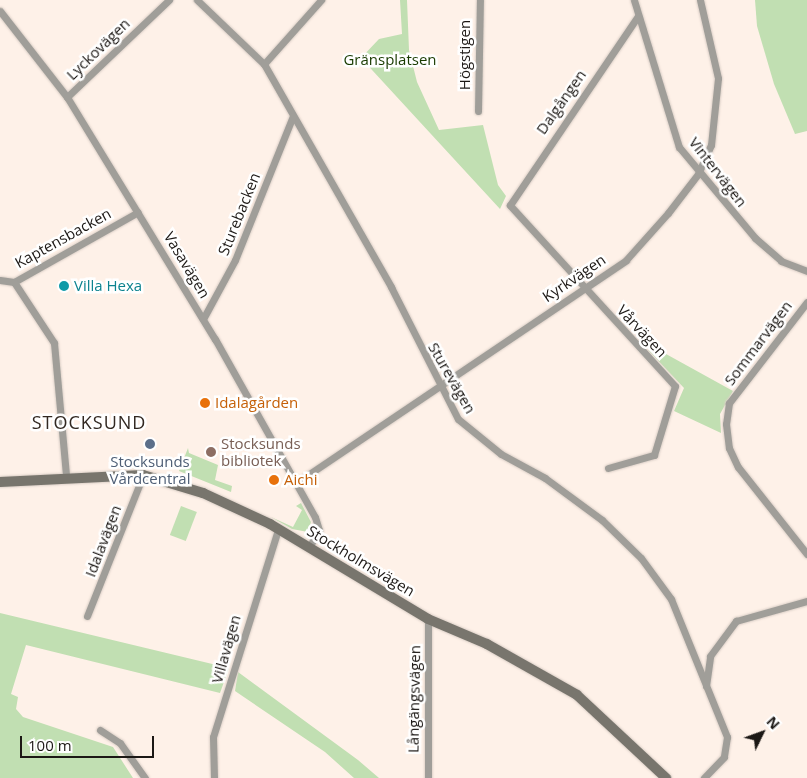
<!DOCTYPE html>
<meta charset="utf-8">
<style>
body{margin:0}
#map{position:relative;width:807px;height:778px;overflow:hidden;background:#fef1e8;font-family:"Open Sans",sans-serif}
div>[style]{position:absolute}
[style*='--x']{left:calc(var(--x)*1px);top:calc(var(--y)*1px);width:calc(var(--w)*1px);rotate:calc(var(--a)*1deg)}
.green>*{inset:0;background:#c1dfb2;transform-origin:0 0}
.roads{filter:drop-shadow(0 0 1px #dacec6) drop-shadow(0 0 1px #dacec6)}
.street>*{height:7px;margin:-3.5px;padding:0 3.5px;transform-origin:3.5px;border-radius:3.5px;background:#a09e99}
.secondary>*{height:10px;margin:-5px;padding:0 5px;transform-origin:5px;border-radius:5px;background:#78756d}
.dots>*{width:14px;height:14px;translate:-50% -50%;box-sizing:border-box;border:2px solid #fff;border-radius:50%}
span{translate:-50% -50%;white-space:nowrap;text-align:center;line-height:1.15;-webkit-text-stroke:5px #fff;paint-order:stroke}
.street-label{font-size:15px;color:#1c1815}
.park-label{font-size:15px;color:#193b00}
.culture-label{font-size:15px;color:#0d838f}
.left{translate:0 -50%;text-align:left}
.food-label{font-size:15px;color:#c56008}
.education-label{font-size:15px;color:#785e54}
.service-label{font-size:15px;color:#4e5e75}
.quarter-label{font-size:18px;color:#322821;letter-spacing:1px}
.north{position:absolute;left:737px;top:708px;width:50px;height:50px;-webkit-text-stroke:4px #fff;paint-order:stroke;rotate:48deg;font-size:14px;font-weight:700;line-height:20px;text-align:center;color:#1c1815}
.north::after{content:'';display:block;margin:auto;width:18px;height:22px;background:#1c1815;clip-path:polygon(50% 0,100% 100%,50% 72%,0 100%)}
.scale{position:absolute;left:20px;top:736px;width:134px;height:22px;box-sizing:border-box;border:2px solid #1c1815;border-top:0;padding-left:6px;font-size:15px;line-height:18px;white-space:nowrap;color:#1c1815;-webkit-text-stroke:4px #fff;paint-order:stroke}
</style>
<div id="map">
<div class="green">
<div style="clip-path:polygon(400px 0,407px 0,409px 50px,417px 82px,439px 130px,483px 125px,498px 185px,506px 196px,500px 209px,361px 58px,379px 39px,402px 34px)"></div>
<div style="clip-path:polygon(755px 0,807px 0,807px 131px,795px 134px,774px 84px,757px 26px)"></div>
<div style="clip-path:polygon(648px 350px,666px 354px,733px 391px,720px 414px,721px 433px,674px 411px,684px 388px)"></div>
<div style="clip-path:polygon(188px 448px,189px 453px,218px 465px,215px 480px,232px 486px,231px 492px,179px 471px)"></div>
<div style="clip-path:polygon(301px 503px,311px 522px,308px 532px,292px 529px,271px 517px,293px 527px,302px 510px,296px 506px)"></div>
<div style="left:181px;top:506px;width:17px;height:31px;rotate:21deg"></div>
<div style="clip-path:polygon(0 613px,229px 668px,220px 693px,26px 645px,11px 694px,18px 697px,16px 709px,23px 717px,113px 747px,133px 778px,0 778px)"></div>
<div style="clip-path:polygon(238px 672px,358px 760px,379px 778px,354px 778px,325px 752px,235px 691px)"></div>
</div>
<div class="roads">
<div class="street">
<div style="--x:197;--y:0;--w:93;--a:43.7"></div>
<div style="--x:264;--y:64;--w:257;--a:60.3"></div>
<div style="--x:391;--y:287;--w:148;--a:63.1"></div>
<div style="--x:458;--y:419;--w:55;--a:39.1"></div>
<div style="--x:501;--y:454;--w:50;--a:28.6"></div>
<div style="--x:545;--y:478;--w:71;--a:36.4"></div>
<div style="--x:602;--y:520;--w:54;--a:44.3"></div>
<div style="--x:641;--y:558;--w:51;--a:53.8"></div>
<div style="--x:671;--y:599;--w:149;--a:67.9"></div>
<div style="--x:727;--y:737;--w:20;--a:99"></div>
<div style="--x:724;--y:757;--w:29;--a:134"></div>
<div style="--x:634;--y:0;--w:154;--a:73"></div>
<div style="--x:679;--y:147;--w:119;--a:50.1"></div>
<div style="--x:755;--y:238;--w:35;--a:41"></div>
<div style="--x:781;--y:261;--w:28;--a:21"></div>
<div style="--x:0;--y:11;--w:109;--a:52.1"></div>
<div style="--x:67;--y:97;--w:284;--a:58.6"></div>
<div style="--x:215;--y:339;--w:204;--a:60.7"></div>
<div style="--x:315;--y:517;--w:14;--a:73"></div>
<div style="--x:319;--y:530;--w:20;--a:120"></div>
<div style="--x:264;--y:64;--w:86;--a:-48.3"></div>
<div style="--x:67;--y:97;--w:141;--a:-43.6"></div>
<div style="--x:478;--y:111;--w:111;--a:-89"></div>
<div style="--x:0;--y:280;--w:14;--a:8"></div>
<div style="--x:14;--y:282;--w:142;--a:-29.4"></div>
<div style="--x:14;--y:282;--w:73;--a:56.7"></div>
<div style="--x:54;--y:343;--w:134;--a:84.8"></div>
<div style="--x:807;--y:302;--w:128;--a:127.7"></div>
<div style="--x:729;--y:403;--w:21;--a:98"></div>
<div style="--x:726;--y:424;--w:24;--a:83"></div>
<div style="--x:729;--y:448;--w:21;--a:65"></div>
<div style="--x:738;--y:467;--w:111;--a:51.6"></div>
<div style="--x:203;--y:319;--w:67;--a:-61.5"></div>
<div style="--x:235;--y:260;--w:155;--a:-68.1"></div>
<div style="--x:608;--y:468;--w:48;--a:-15.8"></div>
<div style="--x:654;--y:455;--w:72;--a:-73.1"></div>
<div style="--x:675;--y:386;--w:245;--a:-132.4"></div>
<div style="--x:510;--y:205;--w:228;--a:-55.9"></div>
<div style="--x:296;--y:483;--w:398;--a:-34"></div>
<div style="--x:626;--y:260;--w:63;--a:-48.2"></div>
<div style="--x:668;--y:213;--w:49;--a:-52.4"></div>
<div style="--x:698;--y:174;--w:32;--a:-66"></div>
<div style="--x:711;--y:145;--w:67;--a:-84"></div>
<div style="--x:718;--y:78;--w:80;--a:-103"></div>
<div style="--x:87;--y:616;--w:152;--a:-68.3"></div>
<div style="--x:706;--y:686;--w:30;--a:-82"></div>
<div style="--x:710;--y:656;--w:44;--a:-53.4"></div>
<div style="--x:736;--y:621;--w:74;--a:-15.7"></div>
<div style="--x:100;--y:730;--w:24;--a:33"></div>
<div style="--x:120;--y:743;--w:43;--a:54.5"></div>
<div style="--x:214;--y:778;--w:41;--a:-91.4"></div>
<div style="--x:213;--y:737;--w:218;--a:-72.6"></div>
<div style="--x:428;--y:778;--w:159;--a:-90"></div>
</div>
<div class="secondary">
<div style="--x:0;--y:482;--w:143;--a:-2.8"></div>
<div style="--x:143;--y:475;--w:63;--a:16.7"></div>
<div style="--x:203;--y:493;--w:74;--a:24.8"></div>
<div style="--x:270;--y:524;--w:184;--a:31"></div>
<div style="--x:428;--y:619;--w:64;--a:23"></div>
<div style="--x:487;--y:644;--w:103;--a:29.5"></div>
<div style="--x:577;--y:695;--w:122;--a:43"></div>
</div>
</div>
<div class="dots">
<div style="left:64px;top:286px;background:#0f9aa8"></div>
<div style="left:205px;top:403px;background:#e8710a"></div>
<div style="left:150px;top:444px;background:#5c6f8a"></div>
<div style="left:211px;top:452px;background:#8d6e63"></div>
<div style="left:274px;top:480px;background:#e8710a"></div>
</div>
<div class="street-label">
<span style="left:98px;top:49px;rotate:-44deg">Lyckovägen</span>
<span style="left:465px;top:55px;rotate:-90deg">Högstigen</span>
<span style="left:561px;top:102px;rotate:-55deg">Dalgången</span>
<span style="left:718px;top:172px;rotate:52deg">Vintervägen</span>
<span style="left:239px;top:214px;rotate:-68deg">Sturebacken</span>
<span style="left:63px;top:238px;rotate:-29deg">Kaptensbacken</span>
<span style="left:187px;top:265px;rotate:59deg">Vasavägen</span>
<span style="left:574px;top:278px;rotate:-34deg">Kyrkvägen</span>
<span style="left:642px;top:331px;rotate:47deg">Vårvägen</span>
<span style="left:758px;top:343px;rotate:-53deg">Sommarvägen</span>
<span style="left:452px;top:378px;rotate:60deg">Sturevägen</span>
<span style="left:103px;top:541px;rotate:-69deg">Idalavägen</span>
<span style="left:361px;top:561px;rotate:31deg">Stockholmsvägen</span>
<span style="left:226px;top:649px;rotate:-74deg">Villavägen</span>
<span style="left:414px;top:699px;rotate:-89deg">Långängsvägen</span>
</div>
<div class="park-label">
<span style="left:390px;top:60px">Gränsplatsen</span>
</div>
<div class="culture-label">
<span class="left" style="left:74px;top:286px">Villa Hexa</span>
</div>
<div class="food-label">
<span class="left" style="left:215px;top:403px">Idalagården</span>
<span class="left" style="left:284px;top:480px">Aichi</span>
</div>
<div class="education-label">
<span class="left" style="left:221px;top:452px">Stocksunds<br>bibliotek</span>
</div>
<div class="service-label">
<span style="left:150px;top:470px">Stocksunds<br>Vårdcentral</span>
</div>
<div class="quarter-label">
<span style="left:89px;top:422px">STOCKSUND</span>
</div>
<div class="north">N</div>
<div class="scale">100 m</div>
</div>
